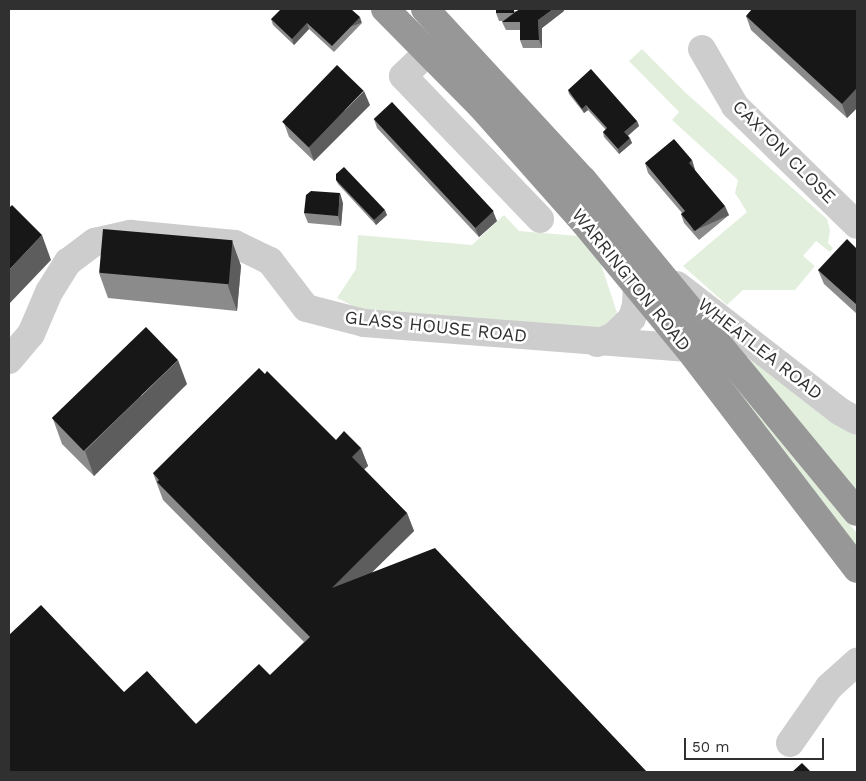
<!DOCTYPE html>
<style>
body{margin:0}
#map{position:relative;width:866px;height:781px;overflow:hidden;background:#fff;font-family:"Work Sans",sans-serif}
div>[style]{position:absolute}
[style*='--x']{left:calc(var(--x)*1px);top:calc(var(--y)*1px);width:calc(var(--w)*1px);rotate:calc(var(--a)*1deg)}
.green>*{inset:0;background:#e3efdd}
.minor>*{height:28px;margin:-14px;padding:0 14px;transform-origin:14px;border-radius:14px;background:#cdcdcd}
.highway>*{height:28px;margin:-14px;padding:0 14px;transform-origin:14px;border-radius:14px;background:#979797}
.wall>*{inset:0;background:#8b8b8b}
.shaded-wall>*{inset:0;background:#5d5d5d;transform-origin:0 0}
.building>*{inset:0;background:#171717;transform-origin:0 0}
span{translate:-50% -50%;white-space:nowrap;text-align:center;line-height:1.15;-webkit-text-stroke:5px #fff;paint-order:stroke}
.street-label{font-size:18px;color:#303030}
.frame{position:absolute;inset:0;border:10px solid #303030;pointer-events:none}
.scale{position:absolute;left:684px;top:738px;width:140px;height:22px;box-sizing:border-box;border:2px solid #303030;border-top:0;padding-left:6px;font-size:15px;line-height:18px;white-space:nowrap;color:#303030;-webkit-text-stroke:4px #fff;paint-order:stroke}
</style>
<div id="map">
<div class="green">
<div style="clip-path:polygon(642px 49px,687px 94px,827px 219px,830px 230px,828px 243px,833px 248px,830px 252px,816px 241px,803px 256px,815px 266px,795px 290px,743px 290px,727px 305px,683px 266px,747px 212px,735px 193px,738px 180px,672px 120px,679px 112px,629px 61px)"></div>
<div style="clip-path:polygon(523px 130px,857px 533px,857px 561px)"></div>
<div style="clip-path:polygon(504px 215px,519px 231px,579px 236px,600px 261px,619px 319px,593px 332px,381px 315px,357px 308px,337px 298px,356px 269px,358px 235px,472px 245px)"></div>
<div style="clip-path:polygon(753px 354px,857px 436px,857px 492px,748px 360px)"></div>
</div>
<div class="minor">
<div style="--x:702;--y:49;--w:66;--a:59.9"></div>
<div style="--x:735;--y:106;--w:170;--a:44.3"></div>
<div style="--x:429;--y:51;--w:36;--a:136"></div>
<div style="--x:403;--y:76;--w:198;--a:46.2"></div>
<div style="--x:677;--y:285;--w:207;--a:37.8"></div>
<div style="--x:841;--y:412;--w:18;--a:29"></div>
<div style="--x:597;--y:343;--w:18;--a:-22"></div>
<div style="--x:614;--y:336;--w:25;--a:-45"></div>
<div style="--x:632;--y:318;--w:14;--a:-73"></div>
<div style="--x:636;--y:305;--w:19;--a:-87"></div>
<div style="--x:9;--y:360;--w:34;--a:-50"></div>
<div style="--x:31;--y:334;--w:46;--a:-66.8"></div>
<div style="--x:49;--y:292;--w:36;--a:-58"></div>
<div style="--x:68;--y:262;--w:34;--a:-37"></div>
<div style="--x:95;--y:242;--w:37;--a:-13"></div>
<div style="--x:131;--y:234;--w:104;--a:5.5"></div>
<div style="--x:235;--y:244;--w:39;--a:26"></div>
<div style="--x:270;--y:261;--w:59;--a:52.5"></div>
<div style="--x:306;--y:308;--w:60;--a:14.5"></div>
<div style="--x:364;--y:323;--w:325;--a:4.4"></div>
<div style="--x:790;--y:743;--w:68;--a:-55.1"></div>
<div style="--x:829;--y:687;--w:38;--a:-42"></div>
</div>
<div class="highway">
<div style="--x:385;--y:9;--w:136;--a:45.3"></div>
<div style="--x:481;--y:106;--w:155;--a:48.4"></div>
<div style="--x:584;--y:222;--w:163;--a:50.5"></div>
<div style="--x:688;--y:348;--w:278;--a:52.6"></div>
<div style="--x:425;--y:9;--w:233;--a:47.3"></div>
<div style="--x:583;--y:180;--w:430;--a:50.5"></div>
</div>
<div class="wall">
<div style="clip-path:polygon(520px 9px,563px 9px,564px 11px,542px 28px,542px 48px,523px 48px,520px 40px,520px 30px,506px 30px,502px 22px,503px 21px,499px 21px,496px 13px,517px 11px)"></div>
<div style="clip-path:polygon(857px 9px,857px 108px,847px 118px,751px 30px,746px 16px)"></div>
<div style="clip-path:polygon(271px 19px,362px 23px,334px 52px,309px 29px,294px 45px,273px 25px)"></div>
<div style="clip-path:polygon(568px 90px,637px 121px,639px 126px,628px 136px,632px 143px,619px 154px,604px 137px,603px 132px,606px 130px,588px 110px,584px 113px,569px 94px)"></div>
<div style="clip-path:polygon(370px 105px,314px 161px,289px 137px,284px 123px)"></div>
<div style="clip-path:polygon(374px 119px,497px 221px,479px 237px,377px 128px)"></div>
<div style="clip-path:polygon(692px 160px,695px 170px,729px 215px,699px 240px,684px 223px,681px 214px,682px 213px,648px 173px,645px 163px)"></div>
<div style="clip-path:polygon(336px 180px,387px 215px,376px 225px,338px 184px)"></div>
<div style="clip-path:polygon(343px 203px,341px 226px,308px 223px,304px 213px)"></div>
<div style="clip-path:polygon(232px 241px,241px 266px,237px 311px,108px 298px,99px 273px)"></div>
<div style="clip-path:polygon(857px 249px,857px 314px,824px 284px,818px 270px)"></div>
<div style="clip-path:polygon(187px 384px,94px 476px,62px 444px,53px 419px)"></div>
<div style="clip-path:polygon(336px 440px,361px 448px,368px 466px,364px 469px,407px 513px,414px 531px,372px 572px,647px 772px,9px 772px,124px 692px,196px 724px,270px 675px,304px 642px,163px 500px,153px 473px)"></div>
</div>
<div class="shaded-wall">
<div style="clip-path:polygon(553px 9px,563px 9px,564px 11px,542px 28px,542px 48px,539px 40px,538px 20px)"></div>
<div style="left:360px;top:17px;width:6px;height:40px;rotate:72deg"></div>
<div style="clip-path:polygon(307px 23px,309px 29px,294px 45px,292px 39px)"></div>
<div style="clip-path:polygon(857px 88px,857px 108px,847px 118px,842px 104px)"></div>
<div style="clip-path:polygon(364px 91px,370px 105px,314px 161px,309px 147px)"></div>
<div style="clip-path:polygon(586px 105px,588px 110px,584px 113px,582px 109px)"></div>
<div style="clip-path:polygon(637px 121px,639px 126px,626px 137px,624px 132px)"></div>
<div style="clip-path:polygon(630px 138px,632px 143px,619px 154px,618px 149px)"></div>
<div style="clip-path:polygon(692px 160px,695px 170px,692px 173px,689px 163px)"></div>
<div style="clip-path:polygon(340px 193px,343px 203px,341px 226px,338px 216px)"></div>
<div style="left:725px;top:206px;width:10px;height:39px;rotate:66deg"></div>
<div style="clip-path:polygon(385px 210px,387px 215px,376px 225px,374px 220px)"></div>
<div style="clip-path:polygon(493px 211px,497px 221px,479px 237px,475px 228px)"></div>
<div style="clip-path:polygon(42px 235px,51px 260px,9px 304px,9px 270px)"></div>
<div style="clip-path:polygon(232px 241px,241px 266px,237px 311px,228px 286px)"></div>
<div style="clip-path:polygon(178px 360px,187px 384px,94px 476px,85px 451px)"></div>
<div style="clip-path:polygon(361px 448px,368px 466px,358px 475px,352px 457px)"></div>
<div style="clip-path:polygon(407px 513px,414px 531px,338px 606px,332px 588px)"></div>
</div>
<div class="building">
<div style="clip-path:polygon(281px 9px,351px 9px,360px 17px,332px 46px,307px 23px,292px 39px,271px 19px)"></div>
<div style="clip-path:polygon(496px 9px,514px 9px,514px 13px,520px 9px,553px 9px,538px 20px,539px 40px,520px 40px,520px 22px,502px 22px,514px 13px,496px 13px)"></div>
<div style="clip-path:polygon(752px 9px,857px 9px,857px 88px,842px 104px,746px 16px)"></div>
<div style="left:337px;top:65px;width:37px;height:79px;rotate:44deg"></div>
<div style="clip-path:polygon(591px 69px,637px 121px,624px 132px,630px 138px,618px 149px,603px 132px,607px 128px,586px 105px,582px 109px,568px 90px)"></div>
<div style="left:392px;top:102px;width:149px;height:25px;rotate:47deg"></div>
<div style="clip-path:polygon(674px 139px,692px 160px,689px 163px,725px 206px,695px 231px,681px 214px,685px 211px,645px 163px)"></div>
<div style="clip-path:polygon(344px 167px,385px 210px,374px 220px,336px 180px,336px 174px)"></div>
<div style="clip-path:polygon(311px 191px,340px 193px,338px 216px,304px 213px,306px 195px)"></div>
<div style="clip-path:polygon(12px 205px,42px 235px,9px 270px,9px 208px)"></div>
<div style="left:103px;top:229px;width:130px;height:44px;rotate:5deg"></div>
<div style="clip-path:polygon(847px 239px,857px 249px,857px 305px,818px 270px)"></div>
<div style="left:146px;top:327px;width:46px;height:131px;rotate:46deg"></div>
<div style="clip-path:polygon(259px 368px,265px 374px,267px 371px,336px 440px,344px 431px,361px 448px,352px 457px,407px 513px,332px 588px,435px 548px,647px 772px,9px 772px,9px 635px,41px 605px,124px 692px,147px 671px,196px 724px,259px 664px,270px 675px,310px 637px,157px 482px,159px 480px,153px 473px)"></div>
<div style="clip-path:polygon(802px 763px,811px 772px,792px 772px)"></div>
</div>
<div class="street-label">
<span style="left:784px;top:152px;rotate:45deg">CAXTON CLOSE</span>
<span style="left:631px;top:280px;rotate:51deg">WARRINGTON ROAD</span>
<span style="left:436px;top:327px;rotate:6deg">GLASS HOUSE ROAD</span>
<span style="left:760px;top:349px;rotate:38deg">WHEATLEA ROAD</span>
</div>
<div class="frame"></div>
<div class="scale">50 m</div>
</div>
